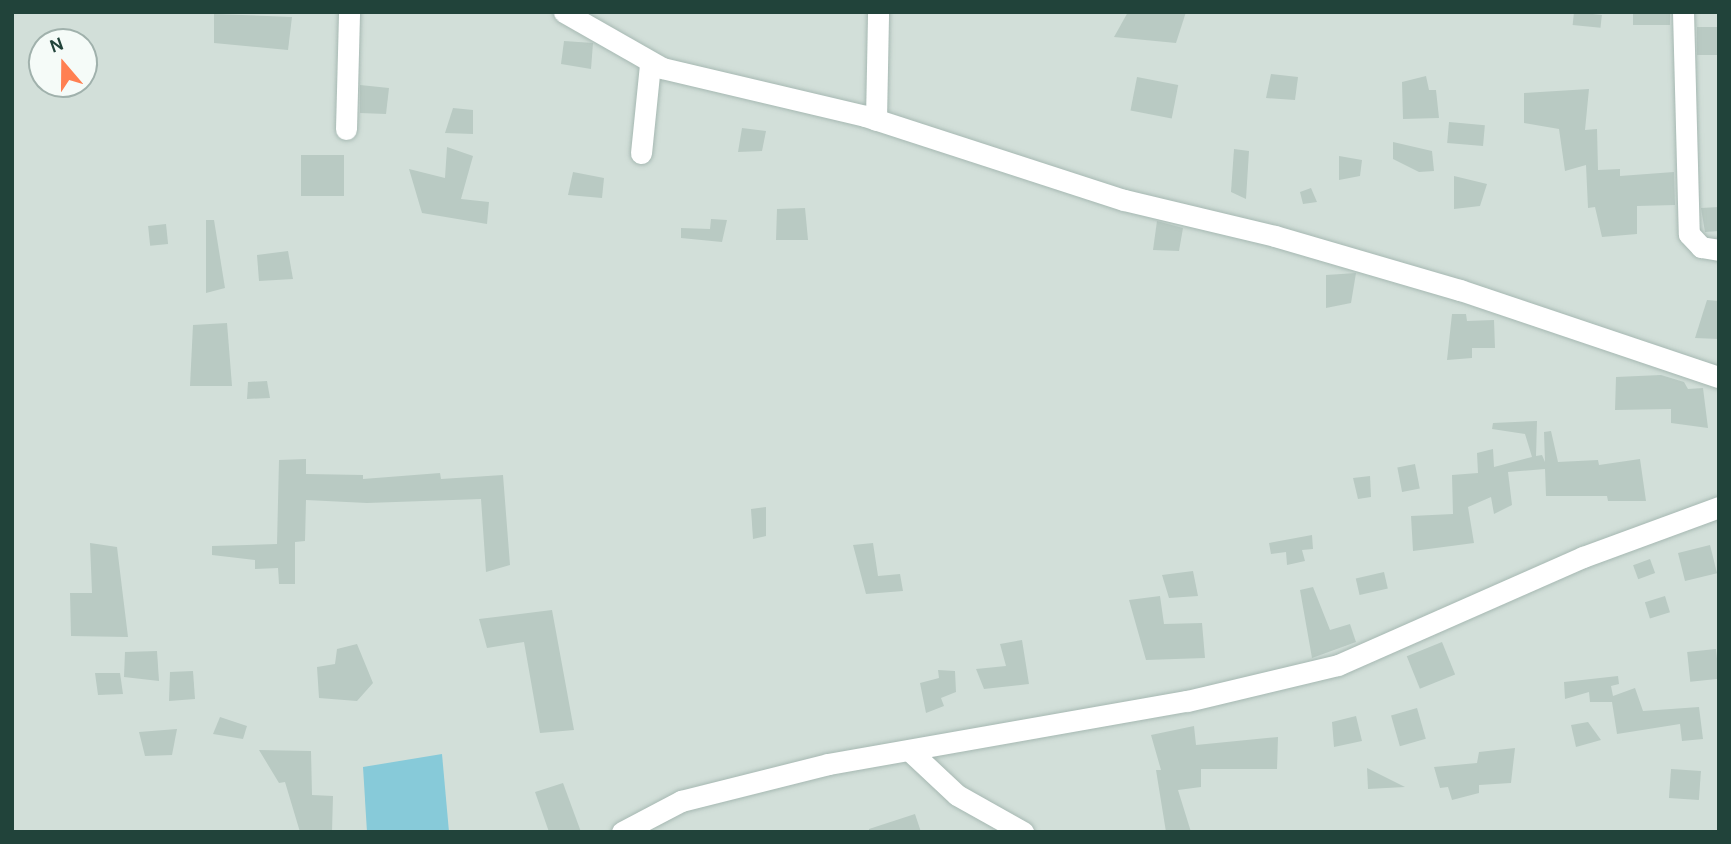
<!DOCTYPE html>
<style>
body{margin:0}
#map{position:relative;width:1731px;height:844px;overflow:hidden;background:#e4efea;font-family:Karla,sans-serif}
div>[style]{position:absolute}
[style*='--x']{left:calc(var(--x)*1px);top:calc(var(--y)*1px);width:calc(var(--w)*1px);rotate:calc(var(--a)*1deg)}
.built>*{inset:0;background:#d2dfd9}
.water>*{inset:0;background:#87cad9}
.building>*{inset:0;background:#b9cac3;transform-origin:0 0}
.roads{filter:drop-shadow(0 0 2px #a6b8b2) drop-shadow(0 0 2px #a6b8b2)}
.minor>*{height:21px;margin:-10.5px;padding:0 10.5px;transform-origin:10.5px;border-radius:10.5px;background:#fff}
span{translate:-50% -50%;white-space:nowrap;text-align:center;line-height:1.15;-webkit-text-stroke:5px #f5fbf8;paint-order:stroke}
.frame{position:absolute;inset:0;border:14px solid #21433a;pointer-events:none}
.north{position:absolute;left:28px;top:28px;width:70px;height:70px;box-sizing:border-box;background:#f5fbf8;border:2px solid #a0b1ac;border-radius:50%;rotate:340deg;font-size:19px;font-weight:700;line-height:28px;text-align:center;color:#21433a}
.north::after{content:'';display:block;margin:auto;width:24px;height:32px;background:#ff8052;clip-path:polygon(50% 0,100% 100%,50% 72%,0 100%)}
</style>
<div id="map">
<div class="built">
<div style="clip-path:polygon(evenodd,12px 12px,1719px 12px,1719px 832px,12px 832px,12px 12px,42px 42px,84px 42px,84px 84px,42px 84px,42px 42px)"></div>
</div>
<div class="water">
<div style="clip-path:polygon(442px 754px,449px 832px,367px 832px,363px 767px)"></div>
</div>
<div class="building">
<div style="clip-path:polygon(1128px 12px,1186px 12px,1176px 43px,1114px 37px)"></div>
<div style="left:1574px;top:12px;width:28px;height:13px;rotate:6deg"></div>
<div style="left:1670px;top:12px;width:13px;height:37px;rotate:90deg"></div>
<div style="clip-path:polygon(214px 14px,292px 17px,288px 50px,214px 43px)"></div>
<div style="left:1697px;top:27px;width:22px;height:28px"></div>
<div style="clip-path:polygon(564px 41px,593px 43px,591px 69px,561px 64px)"></div>
<div style="clip-path:polygon(1271px 74px,1298px 77px,1295px 100px,1266px 98px)"></div>
<div style="clip-path:polygon(1426px 76px,1429px 90px,1436px 90px,1439px 118px,1403px 119px,1402px 82px)"></div>
<div style="left:1137px;top:77px;width:42px;height:34px;rotate:11deg"></div>
<div style="clip-path:polygon(360px 85px,389px 88px,386px 114px,360px 113px)"></div>
<div style="clip-path:polygon(1589px 89px,1585px 130px,1597px 129px,1598px 170px,1620px 169px,1620px 176px,1674px 172px,1675px 205px,1637px 206px,1637px 234px,1602px 237px,1595px 207px,1588px 208px,1586px 165px,1565px 171px,1559px 129px,1524px 123px,1524px 93px)"></div>
<div style="clip-path:polygon(453px 108px,473px 110px,473px 134px,445px 133px)"></div>
<div style="left:1449px;top:122px;width:36px;height:21px;rotate:5deg"></div>
<div style="clip-path:polygon(742px 128px,766px 131px,762px 151px,738px 152px)"></div>
<div style="clip-path:polygon(1393px 142px,1432px 151px,1434px 171px,1419px 172px,1393px 159px)"></div>
<div style="clip-path:polygon(447px 147px,473px 156px,461px 199px,489px 202px,487px 224px,422px 213px,409px 169px,445px 178px)"></div>
<div style="clip-path:polygon(1234px 149px,1249px 151px,1246px 199px,1231px 192px)"></div>
<div style="left:301px;top:155px;width:43px;height:41px"></div>
<div style="clip-path:polygon(1339px 156px,1362px 160px,1360px 176px,1339px 180px)"></div>
<div style="clip-path:polygon(573px 172px,604px 178px,602px 198px,568px 195px)"></div>
<div style="clip-path:polygon(1454px 176px,1487px 184px,1480px 206px,1454px 209px)"></div>
<div style="clip-path:polygon(1311px 188px,1317px 202px,1303px 204px,1300px 192px)"></div>
<div style="clip-path:polygon(1719px 207px,1719px 231px,1705px 232px,1701px 208px)"></div>
<div style="clip-path:polygon(805px 208px,808px 240px,776px 240px,777px 209px)"></div>
<div style="clip-path:polygon(711px 219px,727px 220px,722px 242px,681px 238px,681px 228px,710px 229px)"></div>
<div style="clip-path:polygon(206px 220px,214px 220px,225px 288px,206px 293px)"></div>
<div style="clip-path:polygon(1157px 221px,1183px 228px,1179px 251px,1153px 250px)"></div>
<div style="left:166px;top:224px;width:20px;height:18px;rotate:84deg"></div>
<div style="clip-path:polygon(288px 251px,293px 279px,259px 281px,257px 255px)"></div>
<div style="clip-path:polygon(1356px 273px,1351px 303px,1326px 308px,1326px 275px)"></div>
<div style="clip-path:polygon(1707px 300px,1719px 301px,1719px 339px,1695px 338px)"></div>
<div style="clip-path:polygon(1452px 314px,1466px 314px,1467px 321px,1494px 320px,1495px 348px,1472px 348px,1472px 358px,1447px 360px)"></div>
<div style="clip-path:polygon(227px 323px,232px 386px,190px 386px,193px 325px)"></div>
<div style="clip-path:polygon(1661px 375px,1684px 382px,1688px 389px,1703px 388px,1708px 428px,1671px 423px,1671px 409px,1615px 410px,1616px 377px)"></div>
<div style="clip-path:polygon(267px 381px,270px 398px,247px 399px,248px 382px)"></div>
<div style="clip-path:polygon(1537px 421px,1536px 456px,1542px 455px,1545px 462px,1544px 432px,1551px 431px,1558px 462px,1598px 460px,1599px 465px,1640px 459px,1646px 501px,1608px 501px,1607px 496px,1546px 496px,1545px 469px,1508px 472px,1512px 505px,1494px 514px,1491px 497px,1468px 507px,1474px 543px,1413px 551px,1411px 516px,1453px 514px,1452px 475px,1478px 473px,1477px 453px,1493px 449px,1494px 467px,1532px 457px,1525px 434px,1492px 429px,1493px 423px)"></div>
<div style="clip-path:polygon(306px 459px,306px 474px,363px 475px,363px 479px,440px 473px,441px 479px,503px 475px,510px 565px,486px 572px,481px 499px,367px 503px,306px 500px,305px 541px,295px 542px,295px 584px,279px 584px,278px 568px,255px 569px,255px 560px,212px 555px,212px 546px,277px 544px,279px 460px)"></div>
<div style="left:1415px;top:464px;width:25px;height:18px;rotate:79deg"></div>
<div style="clip-path:polygon(1370px 476px,1371px 497px,1358px 499px,1353px 478px)"></div>
<div style="clip-path:polygon(766px 507px,766px 536px,753px 539px,751px 509px)"></div>
<div style="clip-path:polygon(1312px 535px,1313px 549px,1302px 550px,1305px 561px,1287px 565px,1286px 552px,1271px 554px,1269px 543px)"></div>
<div style="clip-path:polygon(90px 543px,117px 547px,128px 637px,71px 636px,70px 593px,92px 593px)"></div>
<div style="clip-path:polygon(873px 543px,878px 576px,900px 574px,903px 591px,866px 594px,853px 545px)"></div>
<div style="left:1710px;top:545px;width:29px;height:33px;rotate:76deg"></div>
<div style="left:1650px;top:559px;width:15px;height:18px;rotate:70deg"></div>
<div style="clip-path:polygon(1193px 571px,1198px 596px,1169px 598px,1162px 575px)"></div>
<div style="left:1384px;top:572px;width:17px;height:29px;rotate:77deg"></div>
<div style="clip-path:polygon(1313px 587px,1330px 630px,1350px 624px,1356px 642px,1312px 658px,1300px 590px)"></div>
<div style="clip-path:polygon(1160px 596px,1164px 624px,1202px 623px,1205px 658px,1146px 660px,1129px 600px)"></div>
<div style="left:1665px;top:596px;width:17px;height:21px;rotate:73deg"></div>
<div style="clip-path:polygon(552px 610px,574px 730px,540px 733px,524px 642px,487px 648px,479px 619px)"></div>
<div style="clip-path:polygon(1022px 640px,1029px 684px,984px 689px,976px 669px,1006px 666px,1000px 644px)"></div>
<div style="left:1442px;top:642px;width:35px;height:38px;rotate:68deg"></div>
<div style="clip-path:polygon(357px 644px,373px 683px,357px 701px,319px 698px,317px 667px,335px 664px,337px 649px)"></div>
<div style="left:1716px;top:649px;width:30px;height:29px;rotate:84deg"></div>
<div style="clip-path:polygon(157px 651px,159px 681px,124px 677px,125px 652px)"></div>
<div style="clip-path:polygon(938px 670px,955px 671px,956px 692px,941px 698px,944px 706px,926px 713px,920px 683px,939px 678px)"></div>
<div style="clip-path:polygon(193px 671px,195px 699px,169px 701px,170px 672px)"></div>
<div style="clip-path:polygon(95px 673px,120px 673px,123px 694px,98px 695px)"></div>
<div style="clip-path:polygon(1618px 676px,1619px 684px,1611px 686px,1613px 696px,1635px 688px,1643px 711px,1699px 707px,1703px 739px,1682px 741px,1680px 724px,1617px 734px,1612px 702px,1590px 702px,1589px 692px,1565px 699px,1564px 682px)"></div>
<div style="left:1417px;top:708px;width:32px;height:27px;rotate:74deg"></div>
<div style="clip-path:polygon(1356px 716px,1362px 741px,1334px 747px,1332px 722px)"></div>
<div style="clip-path:polygon(220px 717px,247px 726px,243px 739px,213px 734px)"></div>
<div style="clip-path:polygon(1588px 722px,1601px 740px,1576px 747px,1571px 725px)"></div>
<div style="clip-path:polygon(1194px 726px,1196px 745px,1278px 737px,1277px 769px,1201px 769px,1201px 787px,1178px 790px,1191px 832px,1166px 832px,1156px 770px,1161px 770px,1151px 735px)"></div>
<div style="clip-path:polygon(177px 729px,172px 755px,145px 756px,139px 732px)"></div>
<div style="clip-path:polygon(1515px 748px,1511px 783px,1479px 785px,1479px 793px,1452px 800px,1448px 787px,1440px 788px,1434px 767px,1477px 763px,1479px 752px)"></div>
<div style="clip-path:polygon(259px 750px,311px 751px,312px 795px,333px 796px,332px 832px,300px 832px,285px 782px,279px 783px)"></div>
<div style="clip-path:polygon(1367px 768px,1405px 787px,1368px 789px)"></div>
<div style="left:1671px;top:769px;width:30px;height:29px;rotate:4deg"></div>
<div style="clip-path:polygon(563px 783px,581px 832px,549px 832px,535px 792px)"></div>
<div style="clip-path:polygon(915px 814px,921px 832px,869px 832px,869px 829px)"></div>
</div>
<div class="roads">
<div class="minor">
<div style="--x:564;--y:12;--w:113;--a:29.7"></div>
<div style="--x:662;--y:68;--w:209;--a:13.3"></div>
<div style="--x:865;--y:116;--w:272;--a:18"></div>
<div style="--x:1124;--y:200;--w:155;--a:13.4"></div>
<div style="--x:1275;--y:236;--w:193;--a:16.3"></div>
<div style="--x:1460;--y:290;--w:273;--a:18.6"></div>
<div style="--x:1683;--y:12;--w:222;--a:88.5"></div>
<div style="--x:1689;--y:234;--w:18;--a:47"></div>
<div style="--x:1701;--y:247;--w:18;--a:9"></div>
<div style="--x:876;--y:120;--w:108;--a:-88.9"></div>
<div style="--x:346;--y:129;--w:117;--a:-88.5"></div>
<div style="--x:641;--y:153;--w:88;--a:-84.2"></div>
<div style="--x:910;--y:751;--w:64;--a:43.1"></div>
<div style="--x:957;--y:795;--w:76;--a:29.3"></div>
<div style="--x:622;--y:832;--w:67;--a:-27.7"></div>
<div style="--x:681;--y:801;--w:152;--a:-14.1"></div>
<div style="--x:828;--y:764;--w:364;--a:-10"></div>
<div style="--x:1187;--y:701;--w:155;--a:-13.4"></div>
<div style="--x:1338;--y:665;--w:268;--a:-23.8"></div>
<div style="--x:1583;--y:557;--w:145;--a:-20.2"></div>
</div>
</div>
<div class="frame"></div>
<div class="north">N</div>
</div>
